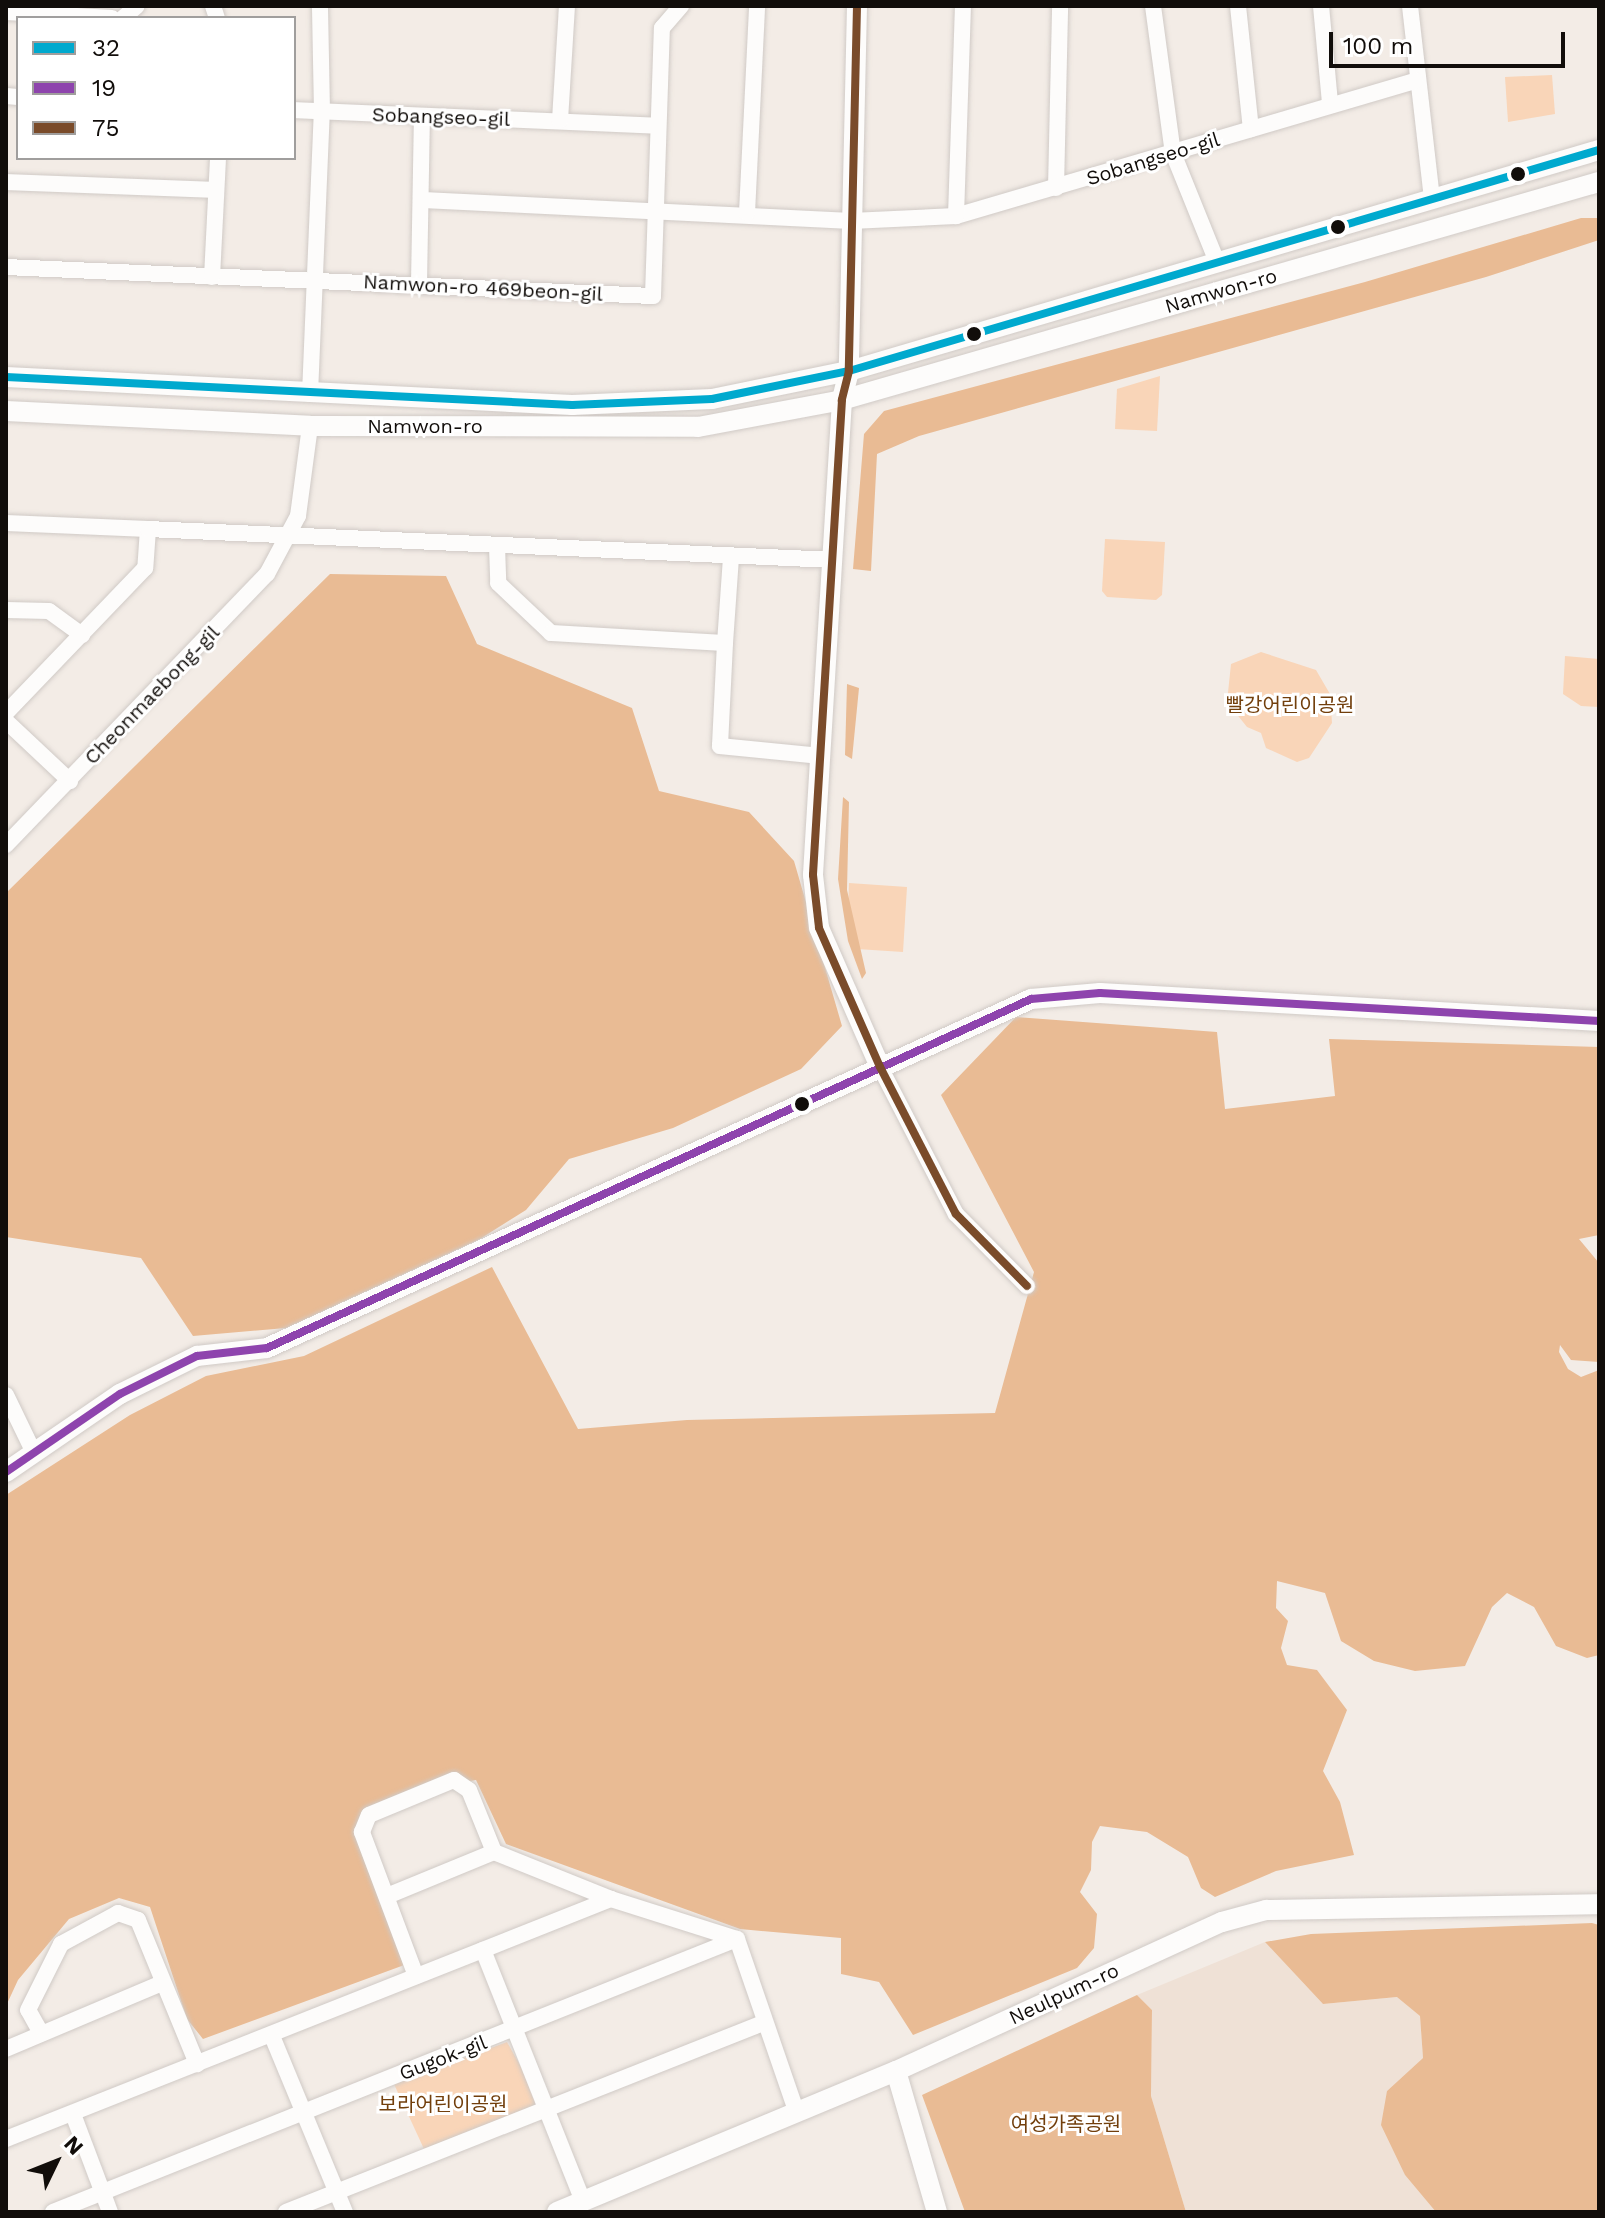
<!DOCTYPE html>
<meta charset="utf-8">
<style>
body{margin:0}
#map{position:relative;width:1605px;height:2218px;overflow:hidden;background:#f3ece6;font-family:"Work Sans","Noto Sans KR",sans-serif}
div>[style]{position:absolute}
.built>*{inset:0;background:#efe1d6}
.green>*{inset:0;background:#f9d5b8}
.forest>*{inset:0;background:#e9bb94}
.roads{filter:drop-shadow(0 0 2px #d0cac6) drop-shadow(0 0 2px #d0cac6)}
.minor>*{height:16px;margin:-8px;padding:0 8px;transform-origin:8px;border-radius:8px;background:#fdfcfb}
.tertiary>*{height:20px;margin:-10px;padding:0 10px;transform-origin:10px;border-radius:10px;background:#fdfcfb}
.bus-1>*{height:8px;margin:-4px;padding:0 4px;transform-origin:4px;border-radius:4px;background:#00a9ce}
.bus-2>*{height:8px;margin:-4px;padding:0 4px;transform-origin:4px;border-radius:4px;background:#8e44ad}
.bus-3>*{height:8px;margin:-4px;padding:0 4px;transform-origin:4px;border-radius:4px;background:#7a4b2a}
.dots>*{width:22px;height:22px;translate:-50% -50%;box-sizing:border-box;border:4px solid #fff;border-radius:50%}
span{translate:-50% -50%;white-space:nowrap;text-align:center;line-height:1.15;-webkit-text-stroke:6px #fff;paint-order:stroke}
.street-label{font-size:20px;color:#110d0a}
.park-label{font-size:20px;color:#723f0c}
.frame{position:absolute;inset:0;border:8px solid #110d0a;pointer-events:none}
.legend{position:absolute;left:16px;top:16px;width:280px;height:144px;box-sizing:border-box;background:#fff;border:2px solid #a09e9d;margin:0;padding:10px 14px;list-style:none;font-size:24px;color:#110d0a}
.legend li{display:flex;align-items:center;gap:16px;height:40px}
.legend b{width:40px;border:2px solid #a09e9d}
.north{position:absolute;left:16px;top:2122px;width:80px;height:80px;-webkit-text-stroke:6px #fff;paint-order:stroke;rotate:47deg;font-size:22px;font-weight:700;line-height:32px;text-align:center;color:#110d0a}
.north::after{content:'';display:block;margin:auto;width:28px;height:36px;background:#110d0a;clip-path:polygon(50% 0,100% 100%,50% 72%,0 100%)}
.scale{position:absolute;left:1329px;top:32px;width:236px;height:36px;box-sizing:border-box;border:4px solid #110d0a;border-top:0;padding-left:10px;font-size:24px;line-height:28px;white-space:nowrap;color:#110d0a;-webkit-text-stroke:6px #fff;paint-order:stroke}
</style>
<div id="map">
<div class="built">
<i style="clip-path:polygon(1265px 1942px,1323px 2004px,1398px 1997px,1420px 2016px,1423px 2058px,1387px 2091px,1405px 2175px,1436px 2212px,1186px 2212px,1151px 2096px,1152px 2010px,1137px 1995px)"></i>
</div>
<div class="green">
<i style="clip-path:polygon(1552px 75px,1555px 114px,1508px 122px,1505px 77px)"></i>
<i style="clip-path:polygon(1160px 376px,1157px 431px,1115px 429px,1117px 389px)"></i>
<i style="clip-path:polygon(1105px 539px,1165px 542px,1162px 595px,1156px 600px,1107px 597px,1102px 591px)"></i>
<i style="clip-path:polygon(1261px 652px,1316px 670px,1330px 694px,1332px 723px,1309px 758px,1297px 762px,1266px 748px,1261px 733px,1247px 727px,1227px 702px,1231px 664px)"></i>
<i style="clip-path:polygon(1565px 656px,1599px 659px,1599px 707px,1581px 706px,1563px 694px)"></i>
<i style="clip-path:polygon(849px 883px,907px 887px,903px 952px,857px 949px,848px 911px)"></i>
<i style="clip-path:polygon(507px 2042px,539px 2099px,536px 2105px,424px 2149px,394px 2084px)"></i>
</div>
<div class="forest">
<i style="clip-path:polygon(1581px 218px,1599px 218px,1599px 240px,1486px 277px,919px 436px,877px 454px,871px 571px,853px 569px,864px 434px,884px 411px,1365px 282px)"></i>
<i style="clip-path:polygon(330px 574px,446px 576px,477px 644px,632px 708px,659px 791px,749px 812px,794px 861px,842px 1026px,801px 1069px,673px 1128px,569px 1159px,526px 1210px,480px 1239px,286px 1328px,193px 1336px,141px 1258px,6px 1237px,6px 893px)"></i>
<i style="clip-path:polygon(847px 684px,859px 688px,852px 759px,845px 755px)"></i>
<i style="clip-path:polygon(843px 797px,849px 802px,847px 890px,866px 973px,862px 979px,848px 941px,838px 879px)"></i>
<i style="clip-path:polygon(1016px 1017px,1217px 1032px,1225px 1109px,1335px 1096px,1329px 1039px,1599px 1047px,1599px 1235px,1579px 1239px,1599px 1263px,1599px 1362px,1571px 1360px,1560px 1345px,1559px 1352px,1568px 1369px,1581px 1377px,1599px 1370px,1599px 1655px,1587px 1658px,1556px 1646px,1534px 1607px,1507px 1593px,1492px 1607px,1465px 1666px,1415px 1671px,1374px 1661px,1341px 1641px,1325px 1593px,1277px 1581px,1276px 1608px,1288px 1621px,1281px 1648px,1287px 1665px,1317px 1670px,1347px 1710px,1323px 1771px,1340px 1802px,1354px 1855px,1276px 1871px,1215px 1897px,1201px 1888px,1188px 1857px,1147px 1832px,1100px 1826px,1092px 1842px,1091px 1870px,1080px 1892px,1097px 1914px,1094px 1948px,1077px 1968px,913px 2035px,879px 1982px,841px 1974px,841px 1938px,740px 1929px,506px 1844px,476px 1780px,416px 1790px,370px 1808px,356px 1836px,407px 1964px,203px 2039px,187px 2019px,150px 1907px,119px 1898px,69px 1919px,18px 1980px,6px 2006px,6px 1495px,130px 1415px,206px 1376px,304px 1356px,492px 1267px,578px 1429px,687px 1420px,995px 1413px,1034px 1272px,941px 1095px)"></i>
<i style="clip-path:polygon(1592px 1923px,1599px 1925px,1599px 2212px,1436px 2212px,1405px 2175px,1381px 2125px,1387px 2091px,1423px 2058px,1420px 2016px,1397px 1997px,1323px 2004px,1265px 1942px,1311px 1934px)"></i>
<i style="clip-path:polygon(1137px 1995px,1152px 2010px,1151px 2096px,1186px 2212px,965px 2212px,922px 2095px)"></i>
</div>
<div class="roads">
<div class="minor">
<i style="left:213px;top:6px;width:13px;rotate:72deg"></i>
<i style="left:1153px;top:6px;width:148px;rotate:82.3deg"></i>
<i style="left:1173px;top:153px;width:118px;rotate:68deg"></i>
<i style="left:1238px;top:6px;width:124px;rotate:84deg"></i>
<i style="left:1321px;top:6px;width:97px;rotate:84.7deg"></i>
<i style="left:1410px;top:6px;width:193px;rotate:83.5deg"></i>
<i style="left:6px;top:12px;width:106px;rotate:3.2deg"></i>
<i style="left:123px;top:18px;width:18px;rotate:-41deg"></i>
<i style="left:6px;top:96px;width:12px;rotate:5deg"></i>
<i style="left:294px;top:110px;width:361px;rotate:2.5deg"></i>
<i style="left:560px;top:120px;width:114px;rotate:-86.5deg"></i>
<i style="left:6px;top:182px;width:210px;rotate:2.2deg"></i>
<i style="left:1056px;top:188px;width:182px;rotate:-88.7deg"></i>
<i style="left:423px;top:200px;width:429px;rotate:2.8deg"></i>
<i style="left:851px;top:221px;width:105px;rotate:-2.7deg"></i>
<i style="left:956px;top:216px;width:479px;rotate:-16.4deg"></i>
<i style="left:747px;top:213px;width:207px;rotate:-87.2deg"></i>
<i style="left:956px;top:216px;width:210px;rotate:-88.1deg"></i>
<i style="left:6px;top:267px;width:648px;rotate:2.57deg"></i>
<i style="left:653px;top:296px;width:268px;rotate:-88.1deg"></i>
<i style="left:662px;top:28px;width:29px;rotate:-49deg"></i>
<i style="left:212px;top:277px;width:119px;rotate:-87.1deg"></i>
<i style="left:419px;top:284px;width:167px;rotate:-89deg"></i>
<i style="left:310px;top:394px;width:282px;rotate:-87.6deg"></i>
<i style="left:322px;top:112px;width:106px;rotate:-91.1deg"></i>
<i style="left:6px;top:523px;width:142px;rotate:2.4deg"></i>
<i style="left:148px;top:529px;width:39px;rotate:94deg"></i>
<i style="left:145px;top:568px;width:201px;rotate:133.8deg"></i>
<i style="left:148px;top:529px;width:685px;rotate:2.59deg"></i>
<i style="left:497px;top:546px;width:37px;rotate:88deg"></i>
<i style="left:498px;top:583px;width:73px;rotate:43.3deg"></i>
<i style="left:551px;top:633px;width:174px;rotate:3.3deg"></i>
<i style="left:725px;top:643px;width:86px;rotate:-86deg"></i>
<i style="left:6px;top:610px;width:43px;rotate:1.3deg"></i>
<i style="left:49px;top:611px;width:41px;rotate:36deg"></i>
<i style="left:725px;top:643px;width:103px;rotate:92.8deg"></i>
<i style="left:720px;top:746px;width:101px;rotate:5.7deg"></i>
<i style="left:6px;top:721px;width:88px;rotate:43.2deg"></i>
<i style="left:6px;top:845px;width:376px;rotate:-46.1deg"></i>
<i style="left:267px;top:574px;width:66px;rotate:-61.9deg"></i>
<i style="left:298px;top:516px;width:91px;rotate:-82.4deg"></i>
<i style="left:880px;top:1067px;width:165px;rotate:62.7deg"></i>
<i style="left:956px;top:1214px;width:101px;rotate:45.4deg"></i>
<i style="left:6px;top:1395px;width:64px;rotate:64.2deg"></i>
<i style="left:387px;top:1896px;width:116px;rotate:-22.4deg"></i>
<i style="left:494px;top:1852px;width:126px;rotate:21.9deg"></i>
<i style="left:611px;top:1899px;width:132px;rotate:17.6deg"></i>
<i style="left:737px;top:1939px;width:184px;rotate:71deg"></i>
<i style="left:483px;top:1950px;width:270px;rotate:68.3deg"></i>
<i style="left:416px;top:1976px;width:154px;rotate:-110.6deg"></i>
<i style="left:362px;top:1832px;width:18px;rotate:-68deg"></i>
<i style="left:369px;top:1815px;width:92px;rotate:-22.4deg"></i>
<i style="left:454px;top:1780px;width:18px;rotate:34deg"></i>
<i style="left:469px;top:1790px;width:67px;rotate:68deg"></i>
<i style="left:41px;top:2033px;width:26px;rotate:-119deg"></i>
<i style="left:28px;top:2010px;width:74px;rotate:-63.4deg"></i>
<i style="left:61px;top:1944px;width:65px;rotate:-28.5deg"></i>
<i style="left:118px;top:1913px;width:21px;rotate:19deg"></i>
<i style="left:138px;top:1920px;width:156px;rotate:67.7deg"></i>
<i style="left:272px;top:2036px;width:191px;rotate:67.5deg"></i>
<i style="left:6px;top:2049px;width:169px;rotate:-22.9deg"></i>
<i style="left:73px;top:2114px;width:105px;rotate:69.3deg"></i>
<i style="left:6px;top:2139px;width:651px;rotate:-21.64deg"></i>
<i style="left:53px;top:2212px;width:736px;rotate:-21.76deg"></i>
<i style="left:286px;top:2212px;width:513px;rotate:-21.61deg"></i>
</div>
<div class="tertiary">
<i style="left:857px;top:6px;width:365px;rotate:91.3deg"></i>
<i style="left:849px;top:371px;width:30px;rotate:104deg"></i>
<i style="left:842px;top:400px;width:476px;rotate:93.5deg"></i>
<i style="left:813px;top:875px;width:53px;rotate:83.5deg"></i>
<i style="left:819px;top:928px;width:152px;rotate:66.3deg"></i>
<i style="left:6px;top:377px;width:567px;rotate:2.83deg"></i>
<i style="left:572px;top:405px;width:140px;rotate:-2.5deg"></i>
<i style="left:712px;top:399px;width:140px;rotate:-11.6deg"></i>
<i style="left:849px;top:371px;width:782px;rotate:-16.42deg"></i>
<i style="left:6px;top:411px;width:304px;rotate:2.8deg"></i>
<i style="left:310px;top:426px;width:388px;rotate:0.1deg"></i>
<i style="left:698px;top:427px;width:147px;rotate:-10.6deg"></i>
<i style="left:842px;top:400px;width:788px;rotate:-16.07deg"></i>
<i style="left:6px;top:1472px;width:138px;rotate:-34.4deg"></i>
<i style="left:120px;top:1394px;width:86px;rotate:-26.3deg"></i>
<i style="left:197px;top:1356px;width:70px;rotate:-6.5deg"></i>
<i style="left:267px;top:1348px;width:840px;rotate:-24.55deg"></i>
<i style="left:1031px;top:999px;width:69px;rotate:-5deg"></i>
<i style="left:1100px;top:993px;width:500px;rotate:3.2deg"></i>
<i style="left:896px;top:2071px;width:147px;rotate:73.8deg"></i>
<i style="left:557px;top:2212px;width:367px;rotate:-22.6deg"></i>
<i style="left:896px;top:2071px;width:358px;rotate:-24.6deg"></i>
<i style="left:1222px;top:1922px;width:46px;rotate:-15.3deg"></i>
<i style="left:1266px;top:1910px;width:333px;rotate:-1deg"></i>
</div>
</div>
<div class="bus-1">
<i style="left:6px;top:377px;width:567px;rotate:2.83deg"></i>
<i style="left:572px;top:405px;width:140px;rotate:-2.5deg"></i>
<i style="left:712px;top:399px;width:140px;rotate:-11.6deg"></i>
<i style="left:849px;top:371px;width:782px;rotate:-16.42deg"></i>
</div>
<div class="bus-2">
<i style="left:6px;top:1472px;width:138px;rotate:-34.4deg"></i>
<i style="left:120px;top:1394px;width:86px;rotate:-26.3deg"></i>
<i style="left:197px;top:1356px;width:70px;rotate:-6.5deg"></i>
<i style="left:267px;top:1348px;width:840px;rotate:-24.55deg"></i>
<i style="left:1031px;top:999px;width:69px;rotate:-5deg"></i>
<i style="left:1100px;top:993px;width:500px;rotate:3.2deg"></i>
</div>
<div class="bus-3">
<i style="left:857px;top:6px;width:365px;rotate:91.3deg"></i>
<i style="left:849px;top:371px;width:30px;rotate:104deg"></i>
<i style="left:842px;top:400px;width:476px;rotate:93.5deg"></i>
<i style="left:813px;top:875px;width:53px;rotate:83.5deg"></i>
<i style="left:819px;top:928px;width:152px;rotate:66.3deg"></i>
<i style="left:880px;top:1067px;width:165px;rotate:62.7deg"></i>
<i style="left:956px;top:1214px;width:101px;rotate:45.4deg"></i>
</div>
<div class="dots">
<i style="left:1518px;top:174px;background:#110d0a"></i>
<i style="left:1338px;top:227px;background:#110d0a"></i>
<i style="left:974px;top:334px;background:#110d0a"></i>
<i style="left:802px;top:1104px;background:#110d0a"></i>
</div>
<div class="street-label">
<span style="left:441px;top:117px;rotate:2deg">Sobangseo-gil</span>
<span style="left:1153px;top:159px;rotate:-17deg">Sobangseo-gil</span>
<span style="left:483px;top:288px;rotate:3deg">Namwon-ro 469beon-gil</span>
<span style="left:1221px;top:291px;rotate:-16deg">Namwon-ro</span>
<span style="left:425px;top:426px">Namwon-ro</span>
<span style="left:152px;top:695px;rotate:-46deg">Cheonmaebong-gil</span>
<span style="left:1064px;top:1994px;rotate:-25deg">Neulpum-ro</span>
<span style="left:443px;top:2058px;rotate:-21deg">Gugok-gil</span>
</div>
<div class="park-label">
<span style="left:1290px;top:705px">빨강어린이공원</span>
<span style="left:443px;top:2104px">보라어린이공원</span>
<span style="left:1066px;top:2124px">여성가족공원</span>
</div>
<div class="frame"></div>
<ul class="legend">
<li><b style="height:10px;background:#00a9ce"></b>32</li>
<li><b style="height:10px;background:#8e44ad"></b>19</li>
<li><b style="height:10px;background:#7a4b2a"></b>75</li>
</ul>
<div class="north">N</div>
<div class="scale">100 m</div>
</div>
